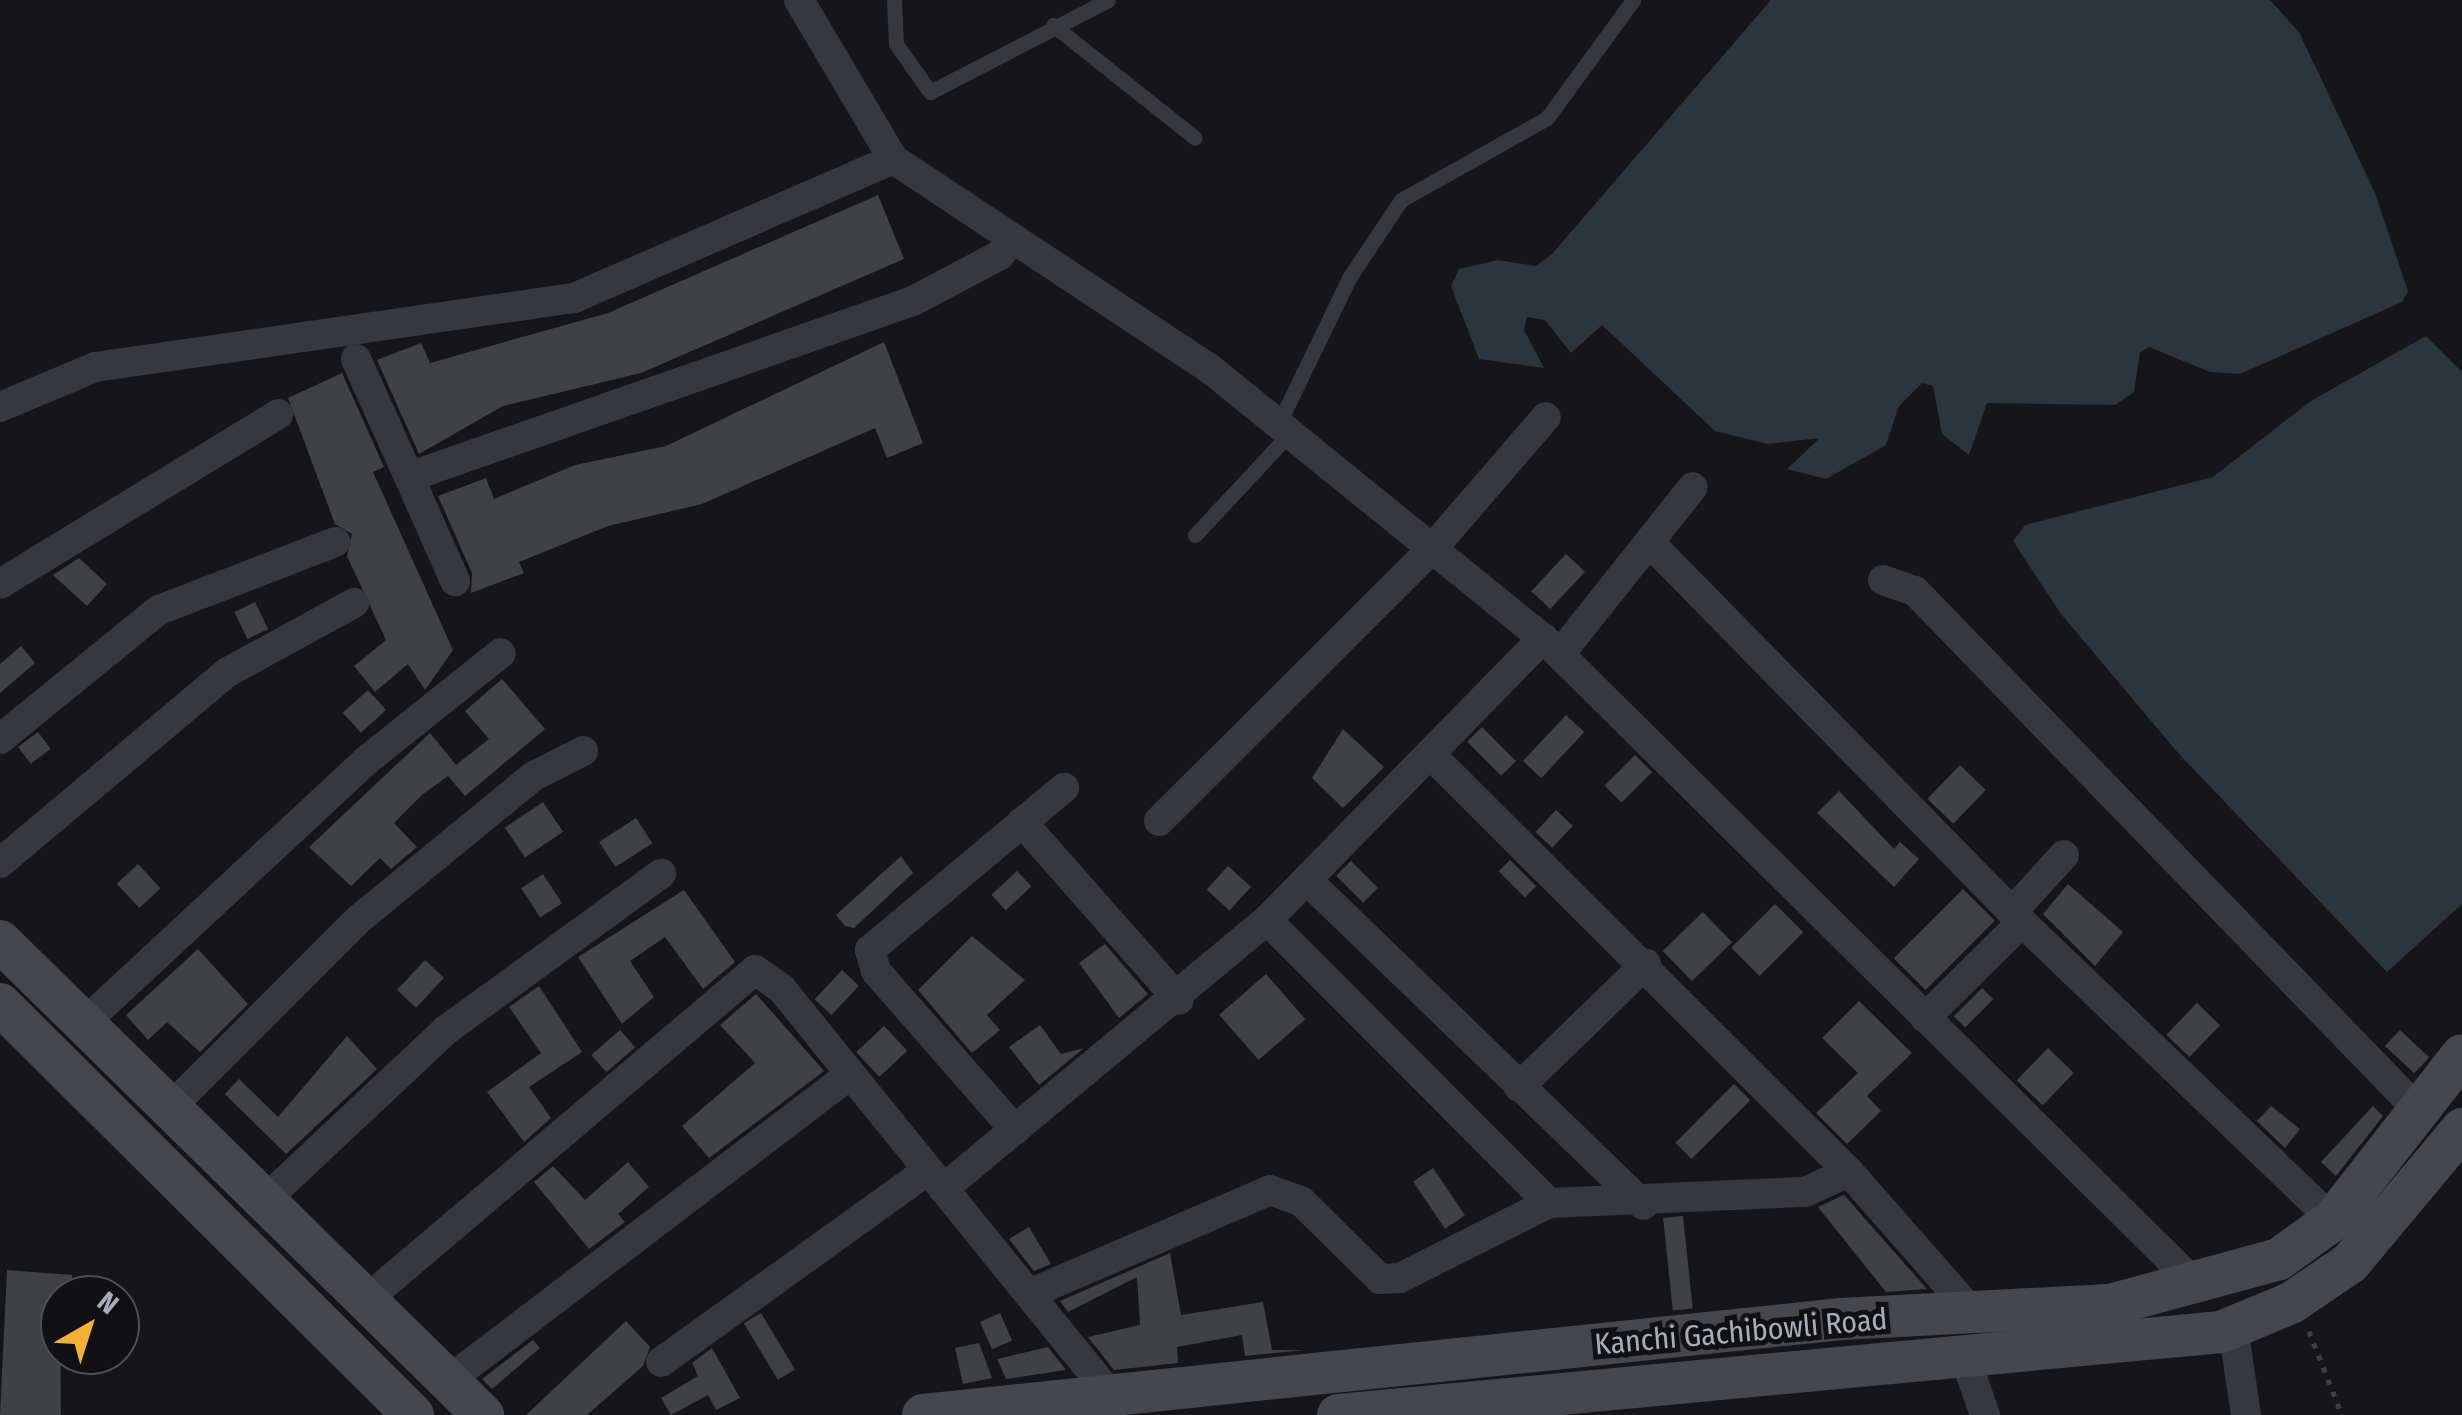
<!DOCTYPE html>
<style>
body{margin:0}
#map{position:relative;width:2462px;height:1415px;overflow:hidden;background:#161618;font-family:"Fira Sans Condensed",sans-serif}
div>[style]{position:absolute}
.water>*{inset:0;background:#2c353c}
.building>*{inset:0;background:#404145;transform-origin:0 0}
.path>*{height:5px;margin-top:-2.5px;transform-origin:0;background:repeating-linear-gradient(90deg,#3d3f44 0 5px,transparent 0 13px)}
.lane>*{height:15px;margin:-7.5px;padding:0 7.5px;transform-origin:7.5px;border-radius:7.5px;background:#37383d}
.street>*{height:30px;margin:-15px;padding:0 15px;transform-origin:15px;border-radius:15px;background:#37383d}
.secondary>*{height:42px;margin:-21px;padding:0 21px;transform-origin:21px;border-radius:21px;background:#45474d}
span{translate:-50% -50%;white-space:nowrap;text-align:center;line-height:1.15;-webkit-text-stroke:10px #111113;paint-order:stroke}
.street-label{font-size:30px;color:#a8adb8}
.north{position:absolute;left:40px;top:1275px;width:100px;height:100px;box-sizing:border-box;background:#111113;border:2px solid #4d4f55;border-radius:50%;rotate:39deg;font-size:28px;font-weight:700;line-height:40px;text-align:center;color:#a8adb8}
.north::after{content:'';display:block;margin:auto;width:35px;height:45px;background:#f2b134;clip-path:polygon(50% 0,100% 100%,50% 72%,0 100%)}
</style>
<div id="map">
<div class="water">
<i style="clip-path:polygon(1771px 0,2270px 0,2299px 32px,2375px 193px,2408px 291px,2402px 302px,2240px 374px,2210px 372px,2149px 347px,2140px 352px,2134px 392px,2115px 405px,1987px 403px,1969px 455px,1942px 434px,1933px 386px,1922px 383px,1899px 406px,1886px 445px,1826px 479px,1787px 469px,1820px 438px,1768px 444px,1715px 431px,1602px 325px,1571px 353px,1545px 320px,1527px 317px,1524px 330px,1544px 368px,1479px 359px,1451px 286px,1459px 269px,1498px 260px,1536px 266px,1552px 254px)"></i>
<i style="clip-path:polygon(2426px 336px,2462px 372px,2462px 904px,2387px 972px,2179px 754px,2061px 614px,2013px 541px,2025px 525px,2213px 477px,2311px 401px)"></i>
</div>
<div class="building">
<i style="clip-path:polygon(878px 195px,904px 259px,641px 373px,503px 406px,419px 454px,377px 360px,421px 343px,430px 363px,608px 313px)"></i>
<i style="clip-path:polygon(884px 342px,923px 443px,887px 458px,875px 428px,702px 504px,608px 526px,519px 562px,524px 573px,471px 593px,472px 573px,438px 496px,486px 478px,494px 499px,575px 465px,666px 446px)"></i>
<i style="clip-path:polygon(342px 373px,384px 467px,373px 472px,453px 650px,425px 690px,408px 664px,375px 692px,354px 666px,386px 640px,347px 556px,352px 534px,335px 524px,288px 398px)"></i>
<i style="left:1566px;top:554px;width:26px;height:51px;rotate:43deg"></i>
<i style="clip-path:polygon(79px 558px,107px 584px,87px 606px,53px 575px)"></i>
<i style="left:255px;top:602px;width:30px;height:23px;rotate:64deg"></i>
<i style="clip-path:polygon(21px 646px,35px 663px,0 693px,0 664px)"></i>
<i style="clip-path:polygon(502px 679px,545px 729px,465px 796px,448px 776px,423px 794px,394px 823px,417px 847px,391px 869px,380px 858px,351px 886px,309px 847px,430px 733px,456px 765px,489px 739px,465px 711px)"></i>
<i style="left:368px;top:690px;width:27px;height:34px;rotate:48deg"></i>
<i style="left:1566px;top:715px;width:25px;height:63px;rotate:43deg"></i>
<i style="left:1482px;top:727px;width:48px;height:21px;rotate:45deg"></i>
<i style="clip-path:polygon(1343px 729px,1384px 767px,1343px 808px,1312px 778px)"></i>
<i style="left:38px;top:732px;width:21px;height:25px;rotate:53deg"></i>
<i style="left:1635px;top:755px;width:24px;height:43px;rotate:45deg"></i>
<i style="left:1960px;top:765px;width:36px;height:47px;rotate:44deg"></i>
<i style="clip-path:polygon(1839px 791px,1894px 849px,1900px 842px,1919px 859px,1894px 887px,1817px 813px)"></i>
<i style="left:543px;top:802px;width:36px;height:46px;rotate:56deg"></i>
<i style="left:1556px;top:810px;width:23px;height:30px;rotate:43deg"></i>
<i style="left:636px;top:818px;width:30px;height:44px;rotate:57deg"></i>
<i style="clip-path:polygon(901px 856px,913px 873px,854px 928px,845px 926px,836px 915px)"></i>
<i style="left:1510px;top:860px;width:37px;height:16px;rotate:45deg"></i>
<i style="left:1351px;top:861px;width:38px;height:21px;rotate:45deg"></i>
<i style="left:138px;top:864px;width:33px;height:29px;rotate:47deg"></i>
<i style="left:1228px;top:866px;width:31px;height:32px;rotate:42deg"></i>
<i style="left:1017px;top:871px;width:21px;height:35px;rotate:47deg"></i>
<i style="left:543px;top:874px;width:35px;height:26px;rotate:57deg"></i>
<i style="clip-path:polygon(2068px 884px,2123px 932px,2095px 966px,2043px 914px)"></i>
<i style="left:1963px;top:889px;width:45px;height:98px;rotate:45deg"></i>
<i style="clip-path:polygon(684px 890px,735px 962px,703px 989px,665px 937px,630px 961px,654px 997px,622px 1024px,578px 957px)"></i>
<i style="left:1775px;top:904px;width:40px;height:62px;rotate:45deg"></i>
<i style="left:1703px;top:912px;width:42px;height:56px;rotate:46deg"></i>
<i style="clip-path:polygon(972px 936px,1025px 980px,987px 1015px,1000px 1030px,972px 1053px,918px 990px)"></i>
<i style="clip-path:polygon(1105px 944px,1148px 994px,1119px 1018px,1079px 963px)"></i>
<i style="clip-path:polygon(198px 949px,248px 1004px,200px 1052px,167px 1022px,148px 1040px,126px 1015px)"></i>
<i style="left:425px;top:960px;width:26px;height:41px;rotate:43deg"></i>
<i style="left:842px;top:970px;width:23px;height:40px;rotate:43deg"></i>
<i style="left:1266px;top:974px;width:60px;height:62px;rotate:49deg"></i>
<i style="clip-path:polygon(539px 986px,582px 1052px,529px 1087px,551px 1118px,524px 1142px,487px 1092px,541px 1053px,509px 1007px)"></i>
<i style="left:1982px;top:988px;width:16px;height:40px;rotate:45deg"></i>
<i style="clip-path:polygon(756px 994px,824px 1071px,709px 1158px,682px 1126px,755px 1063px,720px 1025px)"></i>
<i style="clip-path:polygon(1859px 1001px,1912px 1053px,1867px 1096px,1881px 1111px,1847px 1144px,1816px 1113px,1858px 1073px,1822px 1038px)"></i>
<i style="left:2197px;top:1003px;width:32px;height:44px;rotate:44deg"></i>
<i style="clip-path:polygon(1040px 1025px,1061px 1054px,1084px 1048px,1039px 1085px,1009px 1047px)"></i>
<i style="left:884px;top:1026px;width:34px;height:38px;rotate:47deg"></i>
<i style="left:620px;top:1030px;width:23px;height:38px;rotate:49deg"></i>
<i style="left:2400px;top:1030px;width:40px;height:22px;rotate:43deg"></i>
<i style="clip-path:polygon(347px 1036px,377px 1069px,286px 1154px,225px 1094px,239px 1079px,278px 1117px)"></i>
<i style="left:2048px;top:1048px;width:36px;height:45px;rotate:44deg"></i>
<i style="left:1734px;top:1084px;width:23px;height:83px;rotate:45deg"></i>
<i style="clip-path:polygon(2271px 1106px,2300px 1129px,2285px 1148px,2257px 1121px)"></i>
<i style="clip-path:polygon(2373px 1106px,2383px 1116px,2336px 1176px,2321px 1162px)"></i>
<i style="clip-path:polygon(628px 1162px,649px 1187px,618px 1214px,625px 1222px,589px 1249px,534px 1182px,553px 1166px,585px 1200px)"></i>
<i style="left:1433px;top:1168px;width:57px;height:24px;rotate:56deg"></i>
<i style="clip-path:polygon(1844px 1195px,1926px 1288px,1927px 1289px,1886px 1292px,1818px 1207px)"></i>
<i style="left:1683px;top:1216px;width:93px;height:20px;rotate:84deg"></i>
<i style="clip-path:polygon(1029px 1227px,1051px 1264px,1034px 1271px,1009px 1239px)"></i>
<i style="clip-path:polygon(1170px 1253px,1181px 1315px,1263px 1302px,1272px 1350px,1304px 1350px,1245px 1356px,1242px 1335px,1177px 1347px,1178px 1363px,1114px 1370px,1088px 1337px,1140px 1325px,1137px 1277px,1068px 1312px,1060px 1301px)"></i>
<i style="clip-path:polygon(7px 1270px,72px 1275px,71px 1295px,60px 1295px,61px 1415px,0 1415px)"></i>
<i style="left:761px;top:1313px;width:66px;height:20px;rotate:59deg"></i>
<i style="left:1000px;top:1313px;width:30px;height:22px;rotate:66deg"></i>
<i style="clip-path:polygon(626px 1321px,650px 1347px,643px 1366px,587px 1415px,526px 1415px)"></i>
<i style="clip-path:polygon(533px 1340px,540px 1348px,492px 1389px,482px 1379px)"></i>
<i style="clip-path:polygon(979px 1343px,992px 1378px,963px 1384px,955px 1348px)"></i>
<i style="clip-path:polygon(1048px 1347px,1066px 1370px,1006px 1379px,997px 1359px)"></i>
<i style="clip-path:polygon(712px 1348px,740px 1398px,716px 1410px,708px 1395px,671px 1415px,661px 1398px,698px 1376px,692px 1363px)"></i>
</div>
<div class="path">
<i style="left:2309px;top:1331px;width:90px;rotate:68.6deg"></i>
</div>
<div class="lane">
<i style="left:894px;top:0;width:44px;rotate:87.4deg"></i>
<i style="left:896px;top:44px;width:59px;rotate:54.7deg"></i>
<i style="left:930px;top:92px;width:200px;rotate:-27.3deg"></i>
<i style="left:1053px;top:25px;width:181px;rotate:38.5deg"></i>
<i style="left:1279px;top:423px;width:161px;rotate:-64.2deg"></i>
<i style="left:1349px;top:278px;width:94px;rotate:-56.3deg"></i>
<i style="left:1401px;top:200px;width:167px;rotate:-29.3deg"></i>
<i style="left:1547px;top:118px;width:146px;rotate:-53.9deg"></i>
<i style="left:1195px;top:535px;width:141px;rotate:-47deg"></i>
</div>
<div class="street">
<i style="left:799px;top:0;width:185px;rotate:59.4deg"></i>
<i style="left:356px;top:359px;width:129px;rotate:65.8deg"></i>
<i style="left:409px;top:477px;width:534px;rotate:-19.25deg"></i>
<i style="left:913px;top:301px;width:98px;rotate:-27.9deg"></i>
<i style="left:1000px;top:255px;width:21px;rotate:-55deg"></i>
<i style="left:0;top:407px;width:103px;rotate:-22.8deg"></i>
<i style="left:95px;top:367px;width:484px;rotate:-8.2deg"></i>
<i style="left:574px;top:298px;width:348px;rotate:-23.5deg"></i>
<i style="left:893px;top:159px;width:379px;rotate:33.5deg"></i>
<i style="left:1209px;top:368px;width:429px;rotate:39deg"></i>
<i style="left:1543px;top:638px;width:915px;rotate:44.73deg"></i>
<i style="left:409px;top:477px;width:114px;rotate:66.1deg"></i>
<i style="left:1653px;top:546px;width:527px;rotate:45.54deg"></i>
<i style="left:2022px;top:922px;width:431px;rotate:43.8deg"></i>
<i style="left:1883px;top:580px;width:34px;rotate:19deg"></i>
<i style="left:1915px;top:591px;width:728px;rotate:45.89deg"></i>
<i style="left:0;top:584px;width:326px;rotate:-31.4deg"></i>
<i style="left:1560px;top:654px;width:213px;rotate:-51.5deg"></i>
<i style="left:0;top:739px;width:205px;rotate:-39.1deg"></i>
<i style="left:159px;top:610px;width:189px;rotate:-21.1deg"></i>
<i style="left:1430px;top:754px;width:592px;rotate:44.93deg"></i>
<i style="left:1849px;top:1172px;width:188px;rotate:48.7deg"></i>
<i style="left:1159px;top:821px;width:385px;rotate:-44.9deg"></i>
<i style="left:1432px;top:549px;width:174px;rotate:-49.2deg"></i>
<i style="left:1022px;top:822px;width:237px;rotate:48.6deg"></i>
<i style="left:0;top:863px;width:297px;rotate:-40deg"></i>
<i style="left:228px;top:672px;width:144px;rotate:-28.7deg"></i>
<i style="left:1308px;top:881px;width:466px;rotate:44deg"></i>
<i style="left:2012px;top:912px;width:77px;rotate:-47.6deg"></i>
<i style="left:1267px;top:920px;width:400px;rotate:45.1deg"></i>
<i style="left:1925px;top:1018px;width:136px;rotate:-44.7deg"></i>
<i style="left:83px;top:1024px;width:388px;rotate:-42.9deg"></i>
<i style="left:367px;top:760px;width:171px;rotate:-38.6deg"></i>
<i style="left:1519px;top:1087px;width:177px;rotate:-44.1deg"></i>
<i style="left:170px;top:1108px;width:267px;rotate:-45deg"></i>
<i style="left:359px;top:919px;width:226px;rotate:-39.3deg"></i>
<i style="left:534px;top:776px;width:55px;rotate:-27deg"></i>
<i style="left:1015px;top:1130px;width:211px;rotate:-131.2deg"></i>
<i style="left:876px;top:971px;width:22px;rotate:-106deg"></i>
<i style="left:870px;top:950px;width:253px;rotate:-39.9deg"></i>
<i style="left:943px;top:1189px;width:421px;rotate:-39.7deg"></i>
<i style="left:1267px;top:920px;width:395px;rotate:-45.6deg"></i>
<i style="left:265px;top:1200px;width:248px;rotate:-43.2deg"></i>
<i style="left:446px;top:1030px;width:266px;rotate:-36deg"></i>
<i style="left:1029px;top:1294px;width:262px;rotate:-23.3deg"></i>
<i style="left:1270px;top:1190px;width:33px;rotate:20deg"></i>
<i style="left:1301px;top:1201px;width:111px;rotate:44.6deg"></i>
<i style="left:1380px;top:1279px;width:20px;rotate:-3deg"></i>
<i style="left:1400px;top:1278px;width:167px;rotate:-26.7deg"></i>
<i style="left:1549px;top:1203px;width:256px;rotate:-2.5deg"></i>
<i style="left:1805px;top:1192px;width:48px;rotate:-24.4deg"></i>
<i style="left:366px;top:1300px;width:510px;rotate:-40.31deg"></i>
<i style="left:755px;top:970px;width:32px;rotate:35deg"></i>
<i style="left:781px;top:988px;width:528px;rotate:51deg"></i>
<i style="left:2233px;top:1327px;width:89px;rotate:81.6deg"></i>
<i style="left:1964px;top:1355px;width:64px;rotate:70.7deg"></i>
<i style="left:661px;top:1362px;width:327px;rotate:-35.7deg"></i>
<i style="left:449px;top:1380px;width:498px;rotate:-37.3deg"></i>
</div>
<div class="secondary">
<i style="left:0;top:941px;width:677px;rotate:44.46deg"></i>
<i style="left:0;top:1004px;width:583px;rotate:44.86deg"></i>
<i style="left:923px;top:1415px;width:923px;rotate:-5.97deg"></i>
<i style="left:1841px;top:1319px;width:269px;rotate:-3deg"></i>
<i style="left:2110px;top:1305px;width:175px;rotate:-15.2deg"></i>
<i style="left:2279px;top:1259px;width:67px;rotate:-35.8deg"></i>
<i style="left:2333px;top:1220px;width:209px;rotate:-52deg"></i>
<i style="left:1338px;top:1415px;width:887px;rotate:-5.37deg"></i>
<i style="left:2221px;top:1332px;width:76px;rotate:-22.5deg"></i>
<i style="left:2291px;top:1303px;width:71px;rotate:-34.1deg"></i>
<i style="left:2350px;top:1263px;width:175px;rotate:-50.1deg"></i>
</div>
<div class="street-label">
<span style="left:1741px;top:1332px;rotate:-5deg">Kanchi Gachibowli Road</span>
</div>
<div class="north">N</div>
</div>
